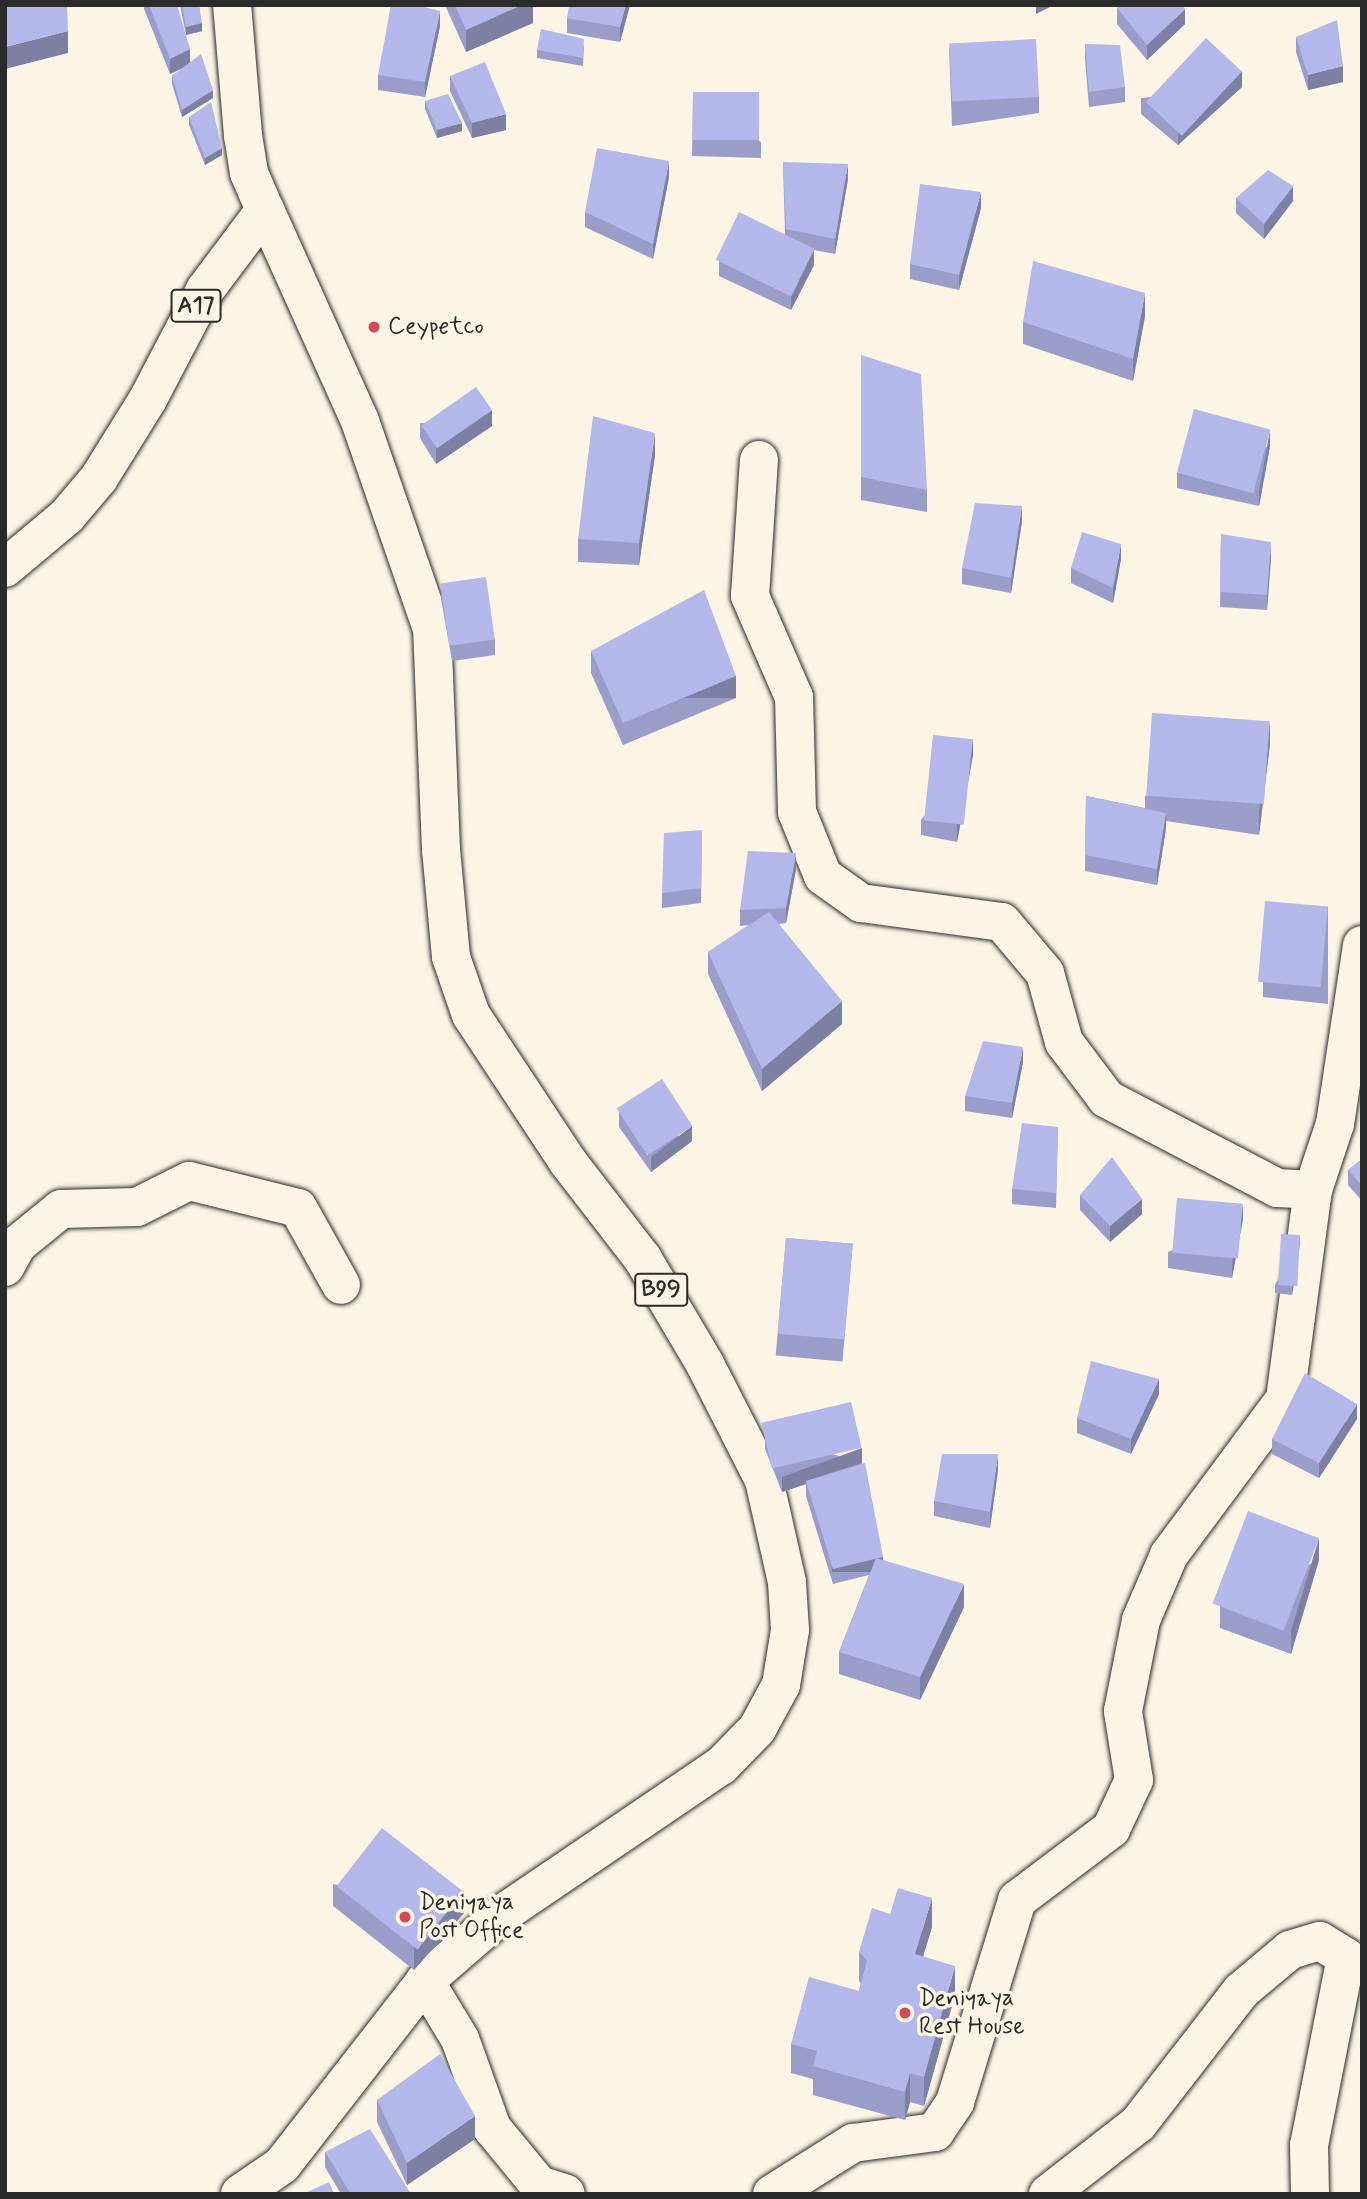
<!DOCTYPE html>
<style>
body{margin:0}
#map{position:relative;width:1367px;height:2199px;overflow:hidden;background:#fcf5e5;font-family:Mynerve,sans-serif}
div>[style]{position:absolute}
.roads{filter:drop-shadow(0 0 2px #2b2b2b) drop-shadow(0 0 2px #2b2b2b)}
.minor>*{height:38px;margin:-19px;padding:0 19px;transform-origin:19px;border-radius:19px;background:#fcf5e5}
.primary>*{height:38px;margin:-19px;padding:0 19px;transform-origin:19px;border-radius:19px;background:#fcf5e5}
.trunk>*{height:38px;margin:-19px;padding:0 19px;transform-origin:19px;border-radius:19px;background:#fcf5e5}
.wall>*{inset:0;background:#9a9dc8;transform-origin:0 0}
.shaded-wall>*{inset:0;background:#7d80a3;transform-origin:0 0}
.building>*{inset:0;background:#b3b7e9;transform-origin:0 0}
.dots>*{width:19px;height:19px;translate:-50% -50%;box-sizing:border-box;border:4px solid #fcf5e5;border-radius:50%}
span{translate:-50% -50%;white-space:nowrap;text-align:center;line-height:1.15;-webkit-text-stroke:7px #fcf5e5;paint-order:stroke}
.shield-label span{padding:2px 5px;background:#fcf5e5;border:2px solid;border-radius:5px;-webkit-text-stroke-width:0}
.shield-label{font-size:23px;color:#2b2b2b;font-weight:700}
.poi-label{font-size:24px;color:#2b2b2b}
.left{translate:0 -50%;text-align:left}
.frame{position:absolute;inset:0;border:7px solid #2b2b2b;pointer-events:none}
</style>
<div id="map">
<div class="roads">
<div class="minor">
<i style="left:759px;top:460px;width:136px;rotate:93.8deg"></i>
<i style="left:750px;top:596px;width:110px;rotate:66.5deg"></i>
<i style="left:794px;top:697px;width:115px;rotate:88.5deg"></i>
<i style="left:797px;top:812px;width:69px;rotate:67.9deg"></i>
<i style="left:823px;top:876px;width:47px;rotate:35.4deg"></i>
<i style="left:861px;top:903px;width:142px;rotate:7.7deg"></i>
<i style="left:1002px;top:922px;width:67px;rotate:49.9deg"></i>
<i style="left:1045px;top:973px;width:72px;rotate:74.6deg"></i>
<i style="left:1064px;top:1042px;width:71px;rotate:53deg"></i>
<i style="left:1107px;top:1099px;width:192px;rotate:27.6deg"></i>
<i style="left:1277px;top:1188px;width:36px;rotate:3deg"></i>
<i style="left:5px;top:1267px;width:26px;rotate:-61deg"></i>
<i style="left:18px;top:1244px;width:55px;rotate:-39.1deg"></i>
<i style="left:61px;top:1209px;width:76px;rotate:-1.5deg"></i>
<i style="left:137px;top:1207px;width:58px;rotate:-26.6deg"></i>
<i style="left:189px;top:1181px;width:112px;rotate:13.9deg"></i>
<i style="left:298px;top:1208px;width:88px;rotate:60.8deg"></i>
<i style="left:425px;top:1981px;width:68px;rotate:58.9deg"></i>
<i style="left:460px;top:2039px;width:95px;rotate:70.2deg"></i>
<i style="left:492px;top:2128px;width:74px;rotate:50.5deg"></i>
<i style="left:539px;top:2185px;width:28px;rotate:18deg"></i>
<i style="left:772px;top:2194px;width:96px;rotate:-32.2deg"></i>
<i style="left:853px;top:2143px;width:83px;rotate:-7.6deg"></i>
<i style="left:935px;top:2132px;width:36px;rotate:-56deg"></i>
<i style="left:955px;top:2102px;width:211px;rotate:-72.9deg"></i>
<i style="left:1017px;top:1900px;width:118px;rotate:-37.1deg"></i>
<i style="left:1111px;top:1829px;width:54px;rotate:-64.9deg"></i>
<i style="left:1134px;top:1780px;width:70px;rotate:-99.1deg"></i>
<i style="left:1123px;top:1711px;width:93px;rotate:-78.8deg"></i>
<i style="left:1141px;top:1620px;width:71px;rotate:-66.7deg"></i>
<i style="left:1169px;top:1555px;width:194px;rotate:-53.4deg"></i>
<i style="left:1285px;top:1399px;width:211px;rotate:-82.4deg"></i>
<i style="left:1313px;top:1190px;width:70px;rotate:-71.6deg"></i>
<i style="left:1335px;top:1124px;width:181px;rotate:-81.4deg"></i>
<i style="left:1048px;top:2194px;width:114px;rotate:-37.9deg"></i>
<i style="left:1138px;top:2124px;width:168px;rotate:-52.2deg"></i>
<i style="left:1241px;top:1991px;width:64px;rotate:-39.9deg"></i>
<i style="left:1290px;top:1950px;width:31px;rotate:-17deg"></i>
<i style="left:1320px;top:1941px;width:31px;rotate:32deg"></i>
<i style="left:1346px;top:1957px;width:192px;rotate:101.1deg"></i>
<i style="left:1309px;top:2145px;width:49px;rotate:88.8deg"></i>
</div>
<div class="primary">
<i style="left:240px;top:2194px;width:51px;rotate:-34.6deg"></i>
<i style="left:282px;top:2165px;width:233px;rotate:-52.1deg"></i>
<i style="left:425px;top:1981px;width:102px;rotate:-41deg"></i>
<i style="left:502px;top:1914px;width:264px;rotate:-34.1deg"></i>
<i style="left:721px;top:1766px;width:52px;rotate:-45.8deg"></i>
<i style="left:757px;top:1729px;width:50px;rotate:-61.4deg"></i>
<i style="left:781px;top:1685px;width:56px;rotate:-80.7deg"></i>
<i style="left:790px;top:1630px;width:48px;rotate:-93.6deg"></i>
<i style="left:787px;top:1582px;width:105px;rotate:-102.7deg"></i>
<i style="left:764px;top:1480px;width:130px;rotate:-117deg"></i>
<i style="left:705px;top:1364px;width:122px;rotate:-120.6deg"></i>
<i style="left:643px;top:1259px;width:123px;rotate:-127.7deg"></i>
<i style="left:568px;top:1162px;width:176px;rotate:-123.4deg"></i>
<i style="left:471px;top:1015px;width:61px;rotate:-109deg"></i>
<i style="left:451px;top:957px;width:107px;rotate:-95.3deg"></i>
<i style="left:441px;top:850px;width:221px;rotate:-92.3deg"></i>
<i style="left:432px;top:629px;width:220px;rotate:-109.1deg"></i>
<i style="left:360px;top:421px;width:231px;rotate:-114.2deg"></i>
</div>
<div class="trunk">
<i style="left:5px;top:568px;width:81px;rotate:-40deg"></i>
<i style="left:67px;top:516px;width:50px;rotate:-49.9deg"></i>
<i style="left:99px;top:478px;width:93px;rotate:-58.2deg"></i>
<i style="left:148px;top:399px;width:123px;rotate:-62.4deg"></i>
<i style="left:205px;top:290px;width:100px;rotate:-53.1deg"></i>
<i style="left:265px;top:210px;width:40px;rotate:-113.4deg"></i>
<i style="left:249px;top:173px;width:38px;rotate:-99deg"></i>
<i style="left:243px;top:135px;width:130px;rotate:-94.8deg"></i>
</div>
</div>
<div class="wall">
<i style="clip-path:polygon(144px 5px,177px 5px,190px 62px,213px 98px,182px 117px,172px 84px,172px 76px,183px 68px,170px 74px,144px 9px)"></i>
<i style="clip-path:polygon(180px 5px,199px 5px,202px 31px,186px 35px)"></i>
<i style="clip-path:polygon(445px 5px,533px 5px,533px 23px,466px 52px)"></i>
<i style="clip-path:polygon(630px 5px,620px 42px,567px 33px,567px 18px)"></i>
<i style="clip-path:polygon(1117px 8px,1185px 24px,1147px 60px,1117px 24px)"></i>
<i style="clip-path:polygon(440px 26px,425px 97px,378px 90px,378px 75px)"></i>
<i style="clip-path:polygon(1296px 37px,1343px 82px,1308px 90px,1296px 52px)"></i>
<i style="clip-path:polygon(1085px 44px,1125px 87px,1125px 102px,1089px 107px,1085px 59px)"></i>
<i style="clip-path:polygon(584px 46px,583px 66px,537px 58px,537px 50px)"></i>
<i style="clip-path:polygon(949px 48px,1039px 97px,1039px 113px,952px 126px)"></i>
<i style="clip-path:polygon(450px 76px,506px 130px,472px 138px,450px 91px)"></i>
<i style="clip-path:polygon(1242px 87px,1178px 145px,1141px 114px,1141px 98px)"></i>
<i style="clip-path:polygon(693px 92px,761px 142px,761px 158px,692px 156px)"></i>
<i style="clip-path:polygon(425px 101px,462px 131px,437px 138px,425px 109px)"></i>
<i style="clip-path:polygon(189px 117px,222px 155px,205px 165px,189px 125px)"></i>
<i style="clip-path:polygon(783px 162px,848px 179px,835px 254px,814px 250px,814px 265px,791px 310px,719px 276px,719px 261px,785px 235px)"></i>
<i style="clip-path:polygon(669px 177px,653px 259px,585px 227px,585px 212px)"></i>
<i style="clip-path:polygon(1236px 198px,1293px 201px,1264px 239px,1236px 213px)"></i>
<i style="clip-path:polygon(981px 208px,959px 290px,910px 279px,910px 264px)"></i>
<i style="clip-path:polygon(1145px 316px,1133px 381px,1023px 344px,1023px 322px)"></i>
<i style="clip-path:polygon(861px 355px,927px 490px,927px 512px,861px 500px)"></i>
<i style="clip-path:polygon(420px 423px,492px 426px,436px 464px,420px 438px)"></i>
<i style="clip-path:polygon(1270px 446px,1259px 506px,1177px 488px,1177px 473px)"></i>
<i style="clip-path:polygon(655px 455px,639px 565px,578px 562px,578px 539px)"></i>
<i style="clip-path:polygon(1022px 521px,1011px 593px,962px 584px,962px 568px)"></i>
<i style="clip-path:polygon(1221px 534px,1271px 557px,1267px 610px,1220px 607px)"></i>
<i style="clip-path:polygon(1121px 559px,1113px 603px,1071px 583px,1071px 568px)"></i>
<i style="clip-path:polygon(441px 584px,495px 639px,495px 655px,452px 661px,441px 599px)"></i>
<i style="clip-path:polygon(591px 651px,736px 698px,623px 745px,591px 673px)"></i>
<i style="clip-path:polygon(1270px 744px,1259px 835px,1166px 821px,1166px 828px,1157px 885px,1085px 871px,1086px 796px,1145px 808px,1145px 796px)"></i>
<i style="clip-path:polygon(973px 755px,957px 842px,921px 835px,921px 820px)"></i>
<i style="clip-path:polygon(702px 830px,701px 903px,662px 908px,662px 893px)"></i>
<i style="clip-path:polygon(796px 869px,786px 923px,779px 924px,842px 1024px,762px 1091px,708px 974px,708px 952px,749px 925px,740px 926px,740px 910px)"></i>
<i style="clip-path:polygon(1328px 906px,1328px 1004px,1263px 997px,1263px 982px)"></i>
<i style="clip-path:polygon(1023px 1062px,1012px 1118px,965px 1111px,965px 1096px)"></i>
<i style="clip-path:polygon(619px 1112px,692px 1141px,651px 1172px,619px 1127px)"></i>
<i style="clip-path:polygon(1058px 1127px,1056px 1208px,1012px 1204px,1012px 1189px)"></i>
<i style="clip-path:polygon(1362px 1159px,1362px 1201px,1348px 1185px,1348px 1170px)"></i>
<i style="clip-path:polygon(1080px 1195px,1142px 1214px,1110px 1242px,1080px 1210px)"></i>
<i style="clip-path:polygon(1243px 1219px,1232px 1278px,1168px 1268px,1168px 1252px)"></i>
<i style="left:786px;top:1238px;width:67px;height:118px;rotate:5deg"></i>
<i style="clip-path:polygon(1300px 1243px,1292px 1295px,1275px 1293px,1275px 1285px)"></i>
<i style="clip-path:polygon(1159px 1394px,1131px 1454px,1077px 1433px,1077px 1418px)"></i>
<i style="clip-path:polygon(1357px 1419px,1319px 1478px,1272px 1454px,1272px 1439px)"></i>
<i style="clip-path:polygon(765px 1434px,862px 1463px,883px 1560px,964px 1607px,920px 1700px,839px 1674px,839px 1652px,869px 1575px,833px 1584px,806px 1496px,806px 1484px,782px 1492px,765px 1449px)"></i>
<i style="clip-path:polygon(998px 1470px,990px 1528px,934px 1516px,934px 1501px)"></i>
<i style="clip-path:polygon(1319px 1560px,1291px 1654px,1220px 1628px,1220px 1606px)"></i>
<i style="clip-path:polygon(333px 1884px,464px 1913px,414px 1970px,333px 1906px)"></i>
<i style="clip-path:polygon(932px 1927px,923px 1956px,955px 1995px,924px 2106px,910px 2102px,905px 2120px,813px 2095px,813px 2079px,791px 2073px,791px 2044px,859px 1991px,861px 1983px,859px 1981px,859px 1952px)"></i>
<i style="clip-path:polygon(377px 2100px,475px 2139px,407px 2185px,377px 2122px)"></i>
<i style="clip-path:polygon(325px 2152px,411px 2194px,341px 2194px,325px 2167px)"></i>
</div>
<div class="shaded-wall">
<i style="clip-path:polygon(522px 5px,533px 5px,533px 23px,466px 52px,466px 30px)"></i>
<i style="clip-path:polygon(626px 5px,630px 5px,620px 42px,620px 27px)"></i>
<i style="clip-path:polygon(1036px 5px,1054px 5px,1036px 14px)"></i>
<i style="clip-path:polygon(1185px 9px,1185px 24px,1147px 60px,1147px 45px)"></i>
<i style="clip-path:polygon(440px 11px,440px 26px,425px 97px,425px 82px)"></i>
<i style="clip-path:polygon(202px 23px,202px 31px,186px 35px,186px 27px)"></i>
<i style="clip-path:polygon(68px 31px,68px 53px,5px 69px,5px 47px)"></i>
<i style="clip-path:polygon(190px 49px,190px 64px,170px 74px,170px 59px)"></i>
<i style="clip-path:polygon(1343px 66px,1343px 82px,1308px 90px,1308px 75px)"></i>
<i style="clip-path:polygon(1242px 71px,1242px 87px,1178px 145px,1178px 130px)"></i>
<i style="clip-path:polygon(213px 90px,213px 98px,182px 117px,182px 110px)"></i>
<i style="clip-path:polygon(506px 114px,506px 130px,472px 138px,472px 123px)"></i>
<i style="clip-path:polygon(462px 123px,462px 131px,437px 138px,437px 130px)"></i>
<i style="clip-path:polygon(222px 148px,222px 155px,205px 165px,205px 158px)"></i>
<i style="clip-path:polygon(669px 161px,669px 177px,653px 259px,653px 244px)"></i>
<i style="clip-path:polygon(848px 164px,848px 179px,835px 254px,835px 239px)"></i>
<i style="clip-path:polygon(1293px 186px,1293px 201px,1264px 239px,1264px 224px)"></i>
<i style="clip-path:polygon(981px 192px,981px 208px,959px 290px,959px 275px)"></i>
<i style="clip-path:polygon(814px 249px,814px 265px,791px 310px,791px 295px)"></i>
<i style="clip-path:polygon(1145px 293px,1145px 316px,1133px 381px,1133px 359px)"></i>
<i style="clip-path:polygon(492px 410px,492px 426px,436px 464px,436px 448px)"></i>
<i style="clip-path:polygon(1270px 430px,1270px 446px,1259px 506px,1259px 491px)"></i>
<i style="clip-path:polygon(655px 433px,655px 455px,639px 565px,639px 543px)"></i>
<i style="clip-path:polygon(1022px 506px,1022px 521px,1011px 593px,1011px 578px)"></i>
<i style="clip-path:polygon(1271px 542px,1271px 557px,1267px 610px,1267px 595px)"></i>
<i style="clip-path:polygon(1121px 544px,1121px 559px,1113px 603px,1113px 588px)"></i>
<i style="left:736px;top:676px;width:22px;height:122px;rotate:90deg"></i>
<i style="clip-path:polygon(1270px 721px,1270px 744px,1259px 835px,1259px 812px)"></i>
<i style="clip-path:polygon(973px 739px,973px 755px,957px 842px,957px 826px)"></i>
<i style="clip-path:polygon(1166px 813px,1166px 828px,1157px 885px,1157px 869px)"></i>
<i style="clip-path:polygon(796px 853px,796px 869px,786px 923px,786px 908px)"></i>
<i style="clip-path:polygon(842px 1001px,842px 1024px,762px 1091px,762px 1069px)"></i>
<i style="clip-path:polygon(1023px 1047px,1023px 1062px,1012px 1118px,1012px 1103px)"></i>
<i style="clip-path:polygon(692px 1126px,692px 1141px,651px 1172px,651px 1157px)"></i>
<i style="clip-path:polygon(1142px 1199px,1142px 1214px,1110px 1242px,1110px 1226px)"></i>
<i style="clip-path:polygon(1243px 1204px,1243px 1219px,1232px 1278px,1232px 1263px)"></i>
<i style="clip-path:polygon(1300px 1235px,1300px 1243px,1292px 1295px,1292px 1288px)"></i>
<i style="clip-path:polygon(1159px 1379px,1159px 1394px,1131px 1454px,1131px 1439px)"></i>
<i style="clip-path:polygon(1357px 1404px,1357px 1419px,1319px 1478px,1319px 1463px)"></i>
<i style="clip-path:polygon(862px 1448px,862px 1463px,806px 1481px,806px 1484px,782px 1492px,782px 1477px)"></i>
<i style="clip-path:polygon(998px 1454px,998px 1470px,990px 1528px,990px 1512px)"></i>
<i style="clip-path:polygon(1319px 1538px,1319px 1560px,1291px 1654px,1291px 1631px)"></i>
<i style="left:883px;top:1557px;width:15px;height:51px;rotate:90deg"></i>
<i style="clip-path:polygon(964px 1584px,964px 1607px,920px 1700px,920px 1677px)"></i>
<i style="clip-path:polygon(464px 1891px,464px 1913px,414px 1970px,414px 1947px)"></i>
<i style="clip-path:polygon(932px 1898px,932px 1927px,915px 1983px,915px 1954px)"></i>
<i style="clip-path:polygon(955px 1966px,955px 1995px,924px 2106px,924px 2077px)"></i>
<i style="clip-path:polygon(910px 2073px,910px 2102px,905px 2120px,905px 2092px)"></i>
<i style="clip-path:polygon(475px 2116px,475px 2139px,407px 2185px,407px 2163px)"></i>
</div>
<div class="building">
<i style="clip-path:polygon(5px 5px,67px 5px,68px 31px,5px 47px)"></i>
<i style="clip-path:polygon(149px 5px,177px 5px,190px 49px,170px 59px)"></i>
<i style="clip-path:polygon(182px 5px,199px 5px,202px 23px,186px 27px)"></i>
<i style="clip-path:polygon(391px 5px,416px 5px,440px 11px,425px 82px,378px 75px)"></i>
<i style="clip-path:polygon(455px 5px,522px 5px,466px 30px)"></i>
<i style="clip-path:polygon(569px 5px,626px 5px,620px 27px,567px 18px)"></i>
<i style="clip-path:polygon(1120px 5px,1182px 5px,1185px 9px,1147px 45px,1117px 8px)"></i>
<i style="clip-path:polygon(1337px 20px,1343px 66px,1308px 75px,1296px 37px)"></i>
<i style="clip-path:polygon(541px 29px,584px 39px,583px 58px,537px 50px)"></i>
<i style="left:1206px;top:38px;width:49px;height:88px;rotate:43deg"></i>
<i style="left:1036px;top:39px;width:58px;height:87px;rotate:87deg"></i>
<i style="clip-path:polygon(1085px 44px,1120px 45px,1125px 87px,1089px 92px)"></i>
<i style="clip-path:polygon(201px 54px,213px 90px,182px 110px,172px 76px)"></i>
<i style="clip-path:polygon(485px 62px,506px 114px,472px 123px,450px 76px)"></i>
<i style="left:693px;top:92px;width:66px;height:48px"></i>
<i style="clip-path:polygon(448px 94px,462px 123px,437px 130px,425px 101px)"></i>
<i style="clip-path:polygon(211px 102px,222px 148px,205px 158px,189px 117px)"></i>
<i style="clip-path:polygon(597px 148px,669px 161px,653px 244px,585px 212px)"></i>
<i style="clip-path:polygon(783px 162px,848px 164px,835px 239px,786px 229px)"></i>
<i style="clip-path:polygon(1268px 170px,1293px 186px,1264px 224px,1236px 198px)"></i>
<i style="clip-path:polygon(920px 184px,981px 192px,959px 275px,910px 264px)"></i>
<i style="left:739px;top:212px;width:84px;height:53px;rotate:26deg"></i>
<i style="clip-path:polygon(1033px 261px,1145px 293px,1133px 359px,1023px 322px)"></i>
<i style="clip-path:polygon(861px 355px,921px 374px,927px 490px,861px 477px)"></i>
<i style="left:476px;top:387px;width:28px;height:67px;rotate:55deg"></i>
<i style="left:1194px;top:409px;width:79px;height:66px;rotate:15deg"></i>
<i style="clip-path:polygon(593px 416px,655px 433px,639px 543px,578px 539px)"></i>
<i style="clip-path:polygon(975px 503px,1022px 506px,1011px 578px,962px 568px)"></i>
<i style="clip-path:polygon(1082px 532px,1121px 544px,1113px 588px,1071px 568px)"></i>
<i style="clip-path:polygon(1221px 534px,1271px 542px,1267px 595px,1220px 592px)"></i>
<i style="left:486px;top:577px;width:63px;height:46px;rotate:82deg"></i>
<i style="clip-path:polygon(704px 590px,736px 676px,623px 723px,591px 651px)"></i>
<i style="left:1152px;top:713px;width:118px;height:83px;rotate:4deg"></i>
<i style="left:933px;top:735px;width:40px;height:86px;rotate:6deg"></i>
<i style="clip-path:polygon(1086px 796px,1166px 813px,1157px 869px,1085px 855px)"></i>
<i style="clip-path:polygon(702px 830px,701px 888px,662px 893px,664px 833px)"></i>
<i style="clip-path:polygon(748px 851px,796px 853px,786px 908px,740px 910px)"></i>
<i style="left:1265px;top:901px;width:63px;height:81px;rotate:5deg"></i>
<i style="clip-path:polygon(769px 912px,842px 1001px,762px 1069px,708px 952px)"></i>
<i style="clip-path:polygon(983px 1041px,1023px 1047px,1012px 1103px,965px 1096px)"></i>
<i style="left:662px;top:1079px;width:56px;height:54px;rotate:57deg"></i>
<i style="clip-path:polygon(1022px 1123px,1058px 1127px,1056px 1193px,1012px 1189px)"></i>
<i style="clip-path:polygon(1112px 1157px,1142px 1199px,1110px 1226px,1080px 1195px)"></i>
<i style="clip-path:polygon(1362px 1159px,1362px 1186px,1348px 1170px)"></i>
<i style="left:1177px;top:1198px;width:66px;height:55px;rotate:5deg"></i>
<i style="left:1281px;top:1234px;width:19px;height:51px;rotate:3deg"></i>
<i style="left:786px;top:1238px;width:67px;height:96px;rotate:5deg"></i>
<i style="clip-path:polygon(1091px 1361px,1159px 1379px,1131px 1439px,1077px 1418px)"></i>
<i style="clip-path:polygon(1305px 1373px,1357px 1404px,1319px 1463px,1272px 1439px)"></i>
<i style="left:851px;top:1402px;width:47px;height:92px;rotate:77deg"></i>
<i style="clip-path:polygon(942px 1454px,998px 1454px,990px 1512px,934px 1501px)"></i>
<i style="clip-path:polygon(865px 1463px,883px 1557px,833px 1569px,806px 1481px)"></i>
<i style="left:1248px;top:1511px;width:76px;height:99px;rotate:21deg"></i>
<i style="clip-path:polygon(876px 1558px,964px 1584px,920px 1677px,839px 1652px)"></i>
<i style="left:382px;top:1828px;width:103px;height:74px;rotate:38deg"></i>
<i style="clip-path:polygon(898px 1888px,932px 1898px,915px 1954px,955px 1966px,924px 2077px,910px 2073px,905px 2092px,813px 2066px,817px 2051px,791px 2044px,809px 1977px,859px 1991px,867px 1960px,859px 1952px,872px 1908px,890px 1914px)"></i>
<i style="clip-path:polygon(440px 2054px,475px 2116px,407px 2163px,377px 2100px)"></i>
<i style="clip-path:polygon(370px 2129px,411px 2194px,351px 2194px,325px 2152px)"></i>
<i style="clip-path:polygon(329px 2182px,334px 2194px,303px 2194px)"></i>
</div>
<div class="dots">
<i style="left:374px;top:327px;background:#d1495b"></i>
<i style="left:405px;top:1917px;background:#d1495b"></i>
<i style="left:905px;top:2013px;background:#d1495b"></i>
</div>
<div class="shield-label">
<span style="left:196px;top:306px">A17</span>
<span style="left:661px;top:1290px">B99</span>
</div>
<div class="poi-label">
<span class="left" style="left:388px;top:327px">Ceypetco</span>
<span class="left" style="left:419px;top:1917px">Deniyaya<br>Post Office</span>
<span class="left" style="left:919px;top:2013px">Deniyaya<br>Rest House</span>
</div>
<div class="frame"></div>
</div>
